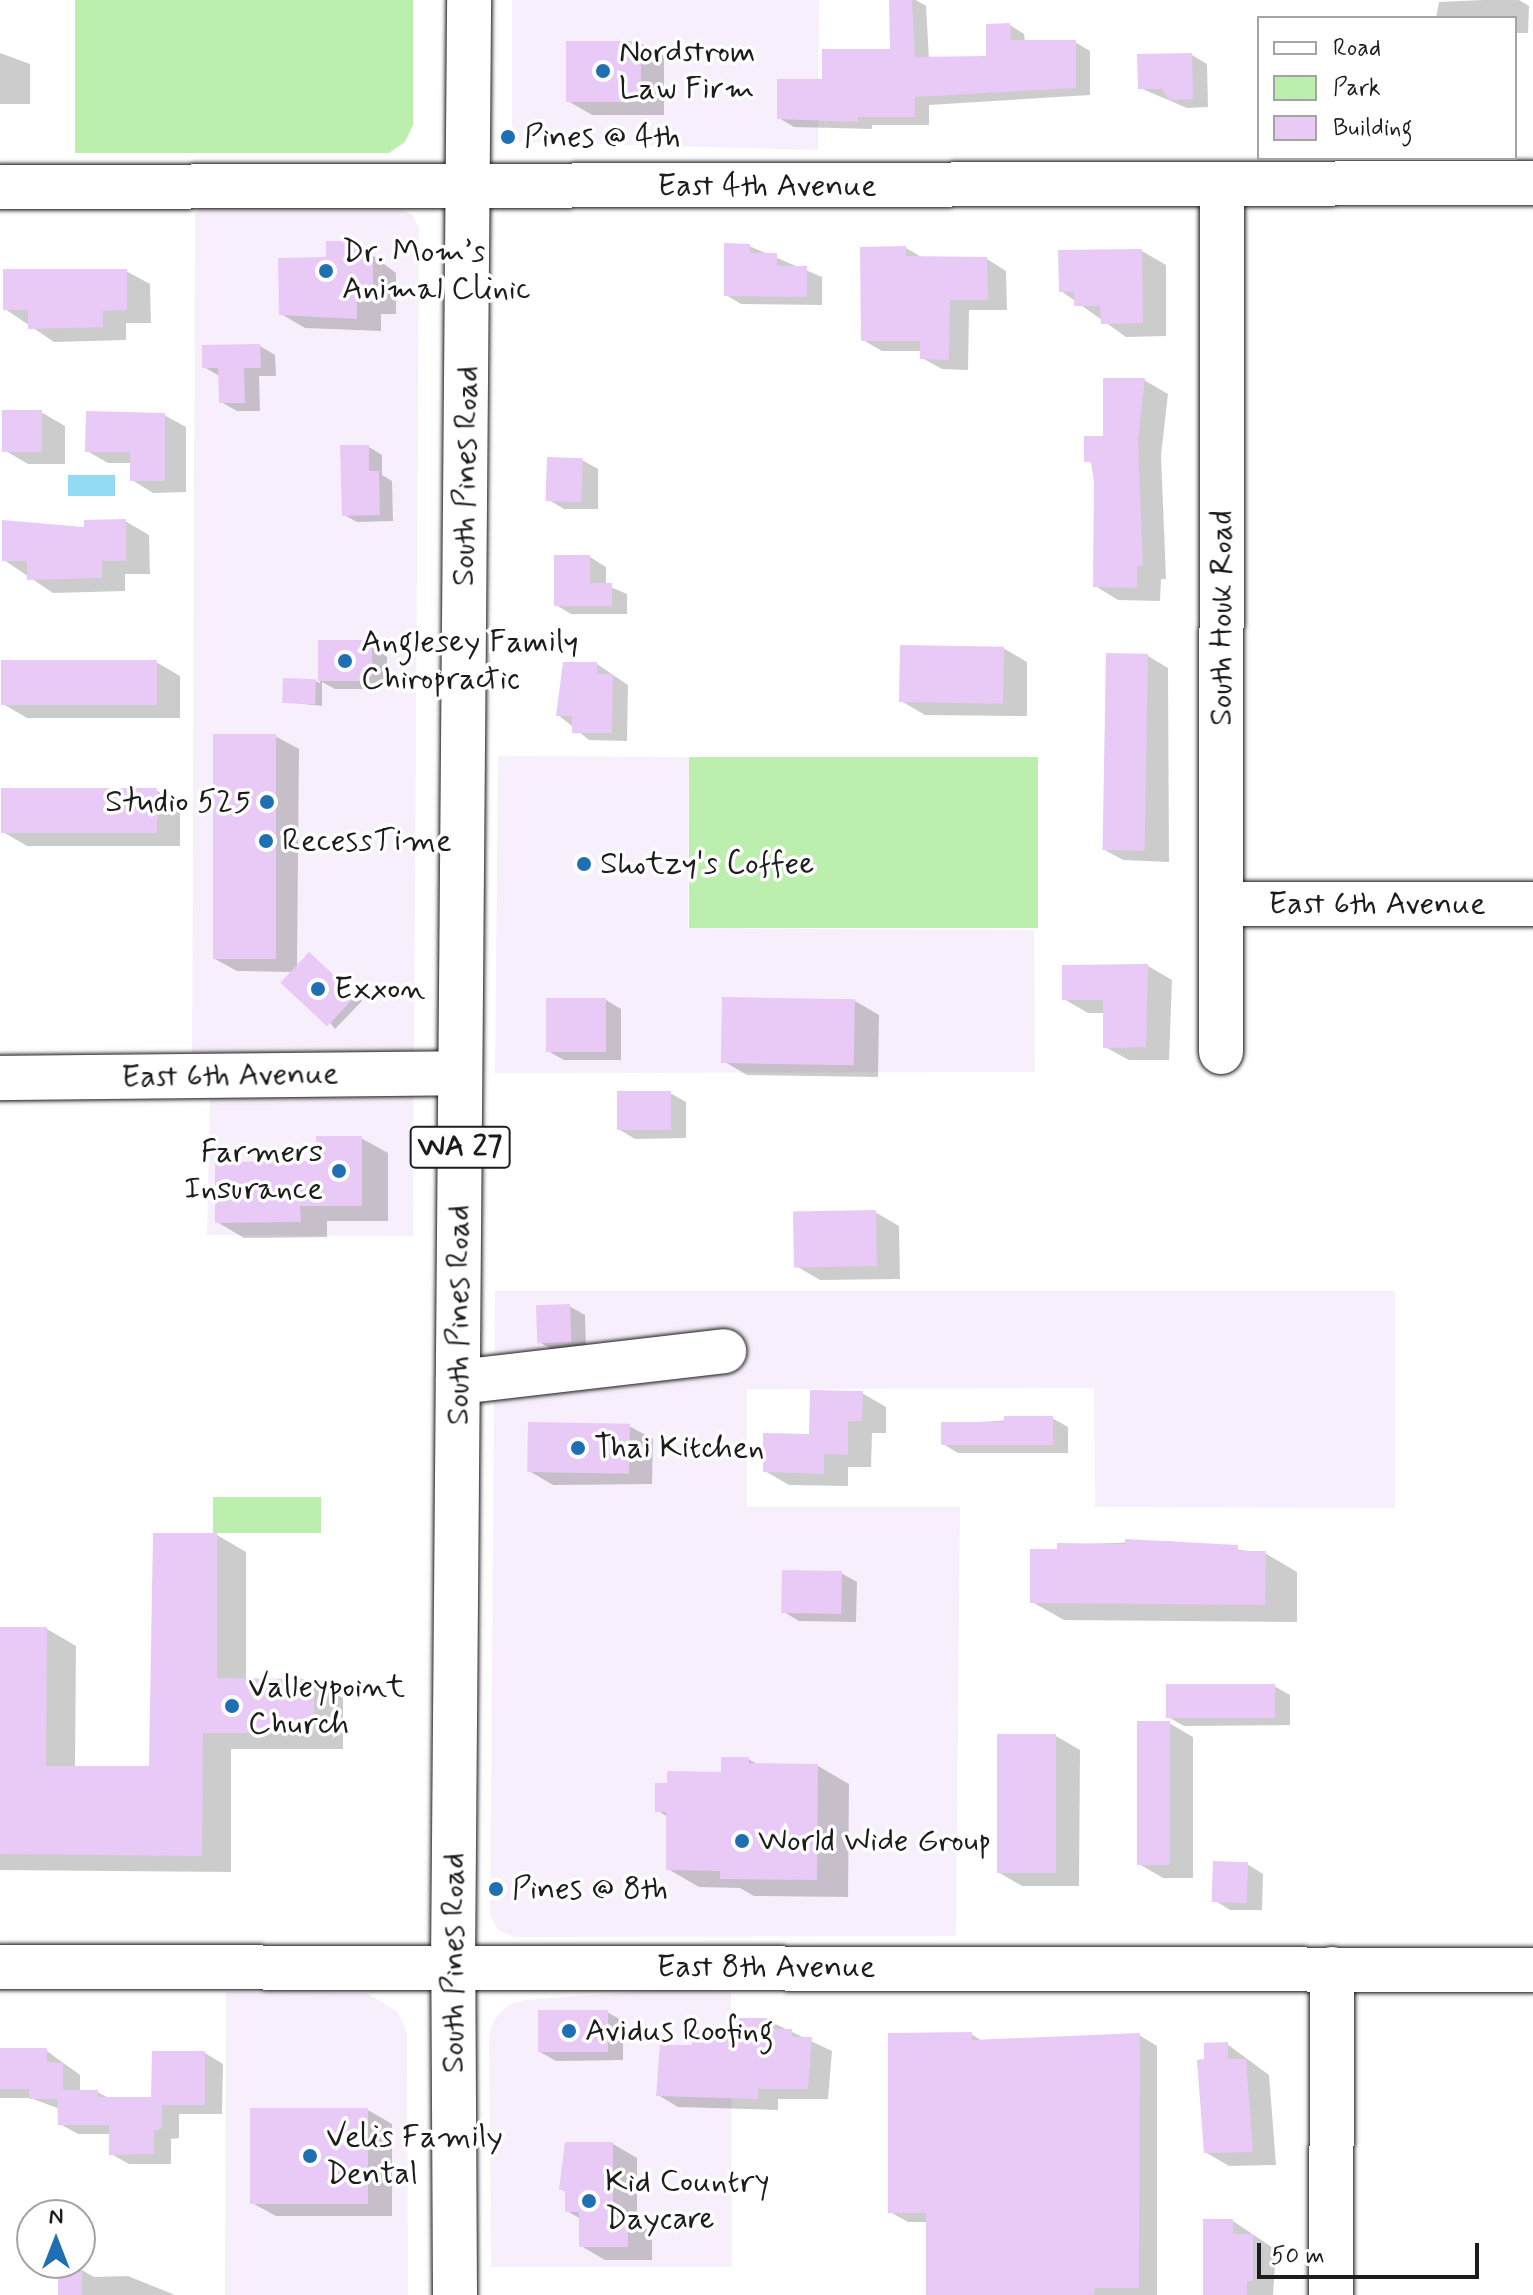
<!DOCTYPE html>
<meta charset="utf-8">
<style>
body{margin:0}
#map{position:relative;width:1533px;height:2295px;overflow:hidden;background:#fff;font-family:Mynerve,sans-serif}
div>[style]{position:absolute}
.built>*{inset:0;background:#f8effc}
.green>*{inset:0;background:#bceead;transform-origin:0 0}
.water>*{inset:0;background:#93daf5;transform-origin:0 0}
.shadow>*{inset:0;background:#0003}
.building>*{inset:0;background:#e9c9f6;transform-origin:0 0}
.roads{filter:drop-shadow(0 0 2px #1c1c1c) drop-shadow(0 0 2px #1c1c1c)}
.minor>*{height:44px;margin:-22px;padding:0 22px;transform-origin:22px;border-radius:22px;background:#fff}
.major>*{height:44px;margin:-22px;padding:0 22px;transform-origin:22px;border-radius:22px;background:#fff}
.dots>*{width:22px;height:22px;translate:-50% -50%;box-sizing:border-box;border:4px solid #fff;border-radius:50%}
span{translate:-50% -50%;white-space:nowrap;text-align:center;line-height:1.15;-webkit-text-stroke:7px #fff;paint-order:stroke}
.shield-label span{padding:2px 6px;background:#fff;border:2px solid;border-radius:6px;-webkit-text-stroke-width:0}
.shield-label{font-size:30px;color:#1c1c1c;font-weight:700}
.poi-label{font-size:32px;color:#1c1c1c}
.left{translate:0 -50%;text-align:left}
.right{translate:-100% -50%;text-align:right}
.street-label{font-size:32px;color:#1c1c1c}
.legend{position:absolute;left:1257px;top:16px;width:260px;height:144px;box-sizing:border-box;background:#fff;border:2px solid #a4a4a4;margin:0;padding:10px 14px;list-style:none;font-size:24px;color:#1c1c1c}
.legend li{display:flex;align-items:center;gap:16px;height:40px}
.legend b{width:40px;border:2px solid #a4a4a4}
.north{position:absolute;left:16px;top:2199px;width:80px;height:80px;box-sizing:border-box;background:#fff;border:2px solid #a4a4a4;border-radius:50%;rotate:0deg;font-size:22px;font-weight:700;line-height:32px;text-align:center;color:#1c1c1c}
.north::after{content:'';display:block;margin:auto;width:28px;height:36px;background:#1f6fb2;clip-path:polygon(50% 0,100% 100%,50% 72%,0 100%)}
.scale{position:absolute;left:1257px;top:2243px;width:222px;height:36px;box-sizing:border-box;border:4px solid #1c1c1c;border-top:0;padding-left:10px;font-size:24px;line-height:28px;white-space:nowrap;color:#1c1c1c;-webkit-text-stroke:6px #fff;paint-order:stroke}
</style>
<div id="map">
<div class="built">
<i style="clip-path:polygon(512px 0,819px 0,818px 150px,516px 142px,512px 132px)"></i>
<i style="clip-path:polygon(397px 206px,413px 216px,419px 228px,413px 1236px,207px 1235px,210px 1095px,192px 1094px,195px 213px,201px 208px)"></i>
<i style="clip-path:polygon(498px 756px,689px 757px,688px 928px,1034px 930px,1035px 1072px,495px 1073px)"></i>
<i style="clip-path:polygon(495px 1291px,1395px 1291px,1395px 1508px,1095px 1507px,1094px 1388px,747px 1389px,747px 1507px,960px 1507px,956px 1936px,515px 1937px,498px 1930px,490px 1915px)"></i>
<i style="clip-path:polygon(663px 1990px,731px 1992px,732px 2267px,491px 2267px,489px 2035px,494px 2020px,508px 2005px,525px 2000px)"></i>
<i style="clip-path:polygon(226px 1992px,366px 1993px,397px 2011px,407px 2033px,408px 2295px,225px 2295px)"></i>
</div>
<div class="green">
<i style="clip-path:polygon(75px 0,413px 0,413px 125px,405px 142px,389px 153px,75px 153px)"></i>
<i style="left:689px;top:757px;width:349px;height:171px"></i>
<i style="left:213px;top:1497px;width:108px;height:36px"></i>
</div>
<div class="water">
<i style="left:68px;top:475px;width:47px;height:21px"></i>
</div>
<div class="shadow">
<i style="clip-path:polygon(891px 0,916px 0,926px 6px,929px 59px,988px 58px,1010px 25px,1024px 34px,1025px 42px,1075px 42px,1090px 51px,1090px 95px,929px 105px,929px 125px,872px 125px,872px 129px,794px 127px,779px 118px,824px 81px,892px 51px)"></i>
<i style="clip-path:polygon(1483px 0,1519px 0,1529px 6px,1528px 33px,1515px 33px,1515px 18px,1436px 18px,1439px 2px)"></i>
<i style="clip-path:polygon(640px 43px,664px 56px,664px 115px,592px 115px,568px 101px)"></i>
<i style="clip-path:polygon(0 53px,30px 64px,30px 104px,0 104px)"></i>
<i style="clip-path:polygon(1192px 55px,1207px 64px,1208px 107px,1187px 108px,1140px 88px)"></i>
<i style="clip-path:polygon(1257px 71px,1259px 71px,1259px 108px,1258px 107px)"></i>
<i style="clip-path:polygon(356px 243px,396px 273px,396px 314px,381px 314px,381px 331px,305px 328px,281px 314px,328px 259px)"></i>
<i style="clip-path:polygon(749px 246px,822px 277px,822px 305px,741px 304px,726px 295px)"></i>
<i style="clip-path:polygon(906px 248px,923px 258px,987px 259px,1006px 271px,1007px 310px,969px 310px,968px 370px,942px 369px,922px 358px,922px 351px,882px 351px,863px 340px)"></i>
<i style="clip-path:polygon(1142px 251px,1166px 265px,1166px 336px,1126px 337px,1061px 291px)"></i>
<i style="clip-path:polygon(126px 271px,150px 284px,151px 323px,126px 323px,126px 340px,54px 342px,5px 309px)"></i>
<i style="clip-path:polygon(260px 346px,275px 355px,276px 376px,259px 376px,260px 411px,237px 411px,221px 402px,221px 377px,204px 367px)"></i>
<i style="clip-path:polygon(1144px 380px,1168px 394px,1161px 455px,1166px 579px,1161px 579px,1160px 601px,1118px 600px,1095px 586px,1096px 482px,1094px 464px,1086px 460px)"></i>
<i style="clip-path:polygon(41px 412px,65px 426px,65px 464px,28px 464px,4px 450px)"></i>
<i style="clip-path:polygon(164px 415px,186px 427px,186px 492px,153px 493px,132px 480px,132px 463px,108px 463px,87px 451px)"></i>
<i style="clip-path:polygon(369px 447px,382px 455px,382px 475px,392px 481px,393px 521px,357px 522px,344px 515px)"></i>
<i style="clip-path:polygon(582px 460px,598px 469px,598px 509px,564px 509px,549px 500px)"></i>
<i style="clip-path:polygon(125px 521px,149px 535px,150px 574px,125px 574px,125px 591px,53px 593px,4px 560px,86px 529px)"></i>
<i style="clip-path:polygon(590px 557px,606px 567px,606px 585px,627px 594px,627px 614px,571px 614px,556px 605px)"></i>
<i style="clip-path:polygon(320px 642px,363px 642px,379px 651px,387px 657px,387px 684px,379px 684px,379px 689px,335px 689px,322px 682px,322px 706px,285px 702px,315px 681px,320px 683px)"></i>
<i style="clip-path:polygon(1003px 648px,1027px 662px,1027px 716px,925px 715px,901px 701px)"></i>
<i style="clip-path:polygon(1148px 656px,1168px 668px,1169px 862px,1123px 860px,1103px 849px)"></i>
<i style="clip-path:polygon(156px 662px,180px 676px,180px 718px,27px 718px,3px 704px)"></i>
<i style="clip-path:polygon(597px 664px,628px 685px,627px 741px,589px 740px,558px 715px)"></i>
<i style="clip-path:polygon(275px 736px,299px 749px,297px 968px,310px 954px,362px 1001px,335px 1029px,292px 972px,237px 971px,213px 958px)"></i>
<i style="clip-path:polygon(156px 790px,180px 804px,180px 846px,27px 846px,3px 832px)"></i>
<i style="clip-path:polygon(1148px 966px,1172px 980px,1169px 1060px,1129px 1060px,1105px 1047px,1105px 1013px,1088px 1013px,1064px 999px)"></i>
<i style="clip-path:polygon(606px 1000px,621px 1009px,621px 1060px,564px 1060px,548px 1051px)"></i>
<i style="clip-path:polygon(855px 1001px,879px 1015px,878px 1077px,747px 1075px,723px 1061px)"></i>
<i style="clip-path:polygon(670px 1093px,686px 1102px,686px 1138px,635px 1139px,620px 1130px)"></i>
<i style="clip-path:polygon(361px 1138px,388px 1153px,388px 1221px,327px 1221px,327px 1237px,244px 1238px,217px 1222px)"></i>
<i style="clip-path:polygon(875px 1212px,899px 1226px,900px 1279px,820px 1280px,796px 1266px)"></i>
<i style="clip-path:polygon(569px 1306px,585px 1315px,586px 1350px,555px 1351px,539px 1342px)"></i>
<i style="clip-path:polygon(862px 1393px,886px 1407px,886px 1433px,872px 1433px,871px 1467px,848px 1467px,848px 1486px,789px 1485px,765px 1471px)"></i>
<i style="clip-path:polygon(1052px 1418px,1068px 1427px,1068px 1453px,958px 1453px,943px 1444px,943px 1424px)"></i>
<i style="clip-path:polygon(629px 1426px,653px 1439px,652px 1484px,553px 1485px,529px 1471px)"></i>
<i style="clip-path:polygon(217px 1535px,246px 1552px,246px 1681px,314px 1681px,343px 1698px,343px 1749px,231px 1749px,231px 1872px,0 1870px,0 1629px,47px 1629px,76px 1646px,75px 1768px,151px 1768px)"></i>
<i style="clip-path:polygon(1169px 1541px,1265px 1553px,1297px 1572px,1297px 1622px,1064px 1620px,1032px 1602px,1059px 1545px)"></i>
<i style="clip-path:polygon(841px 1573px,857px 1582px,856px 1622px,799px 1621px,784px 1612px)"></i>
<i style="clip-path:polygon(1274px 1686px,1290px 1695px,1290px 1725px,1184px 1726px,1168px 1717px)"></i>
<i style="clip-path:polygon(1169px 1723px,1193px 1737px,1193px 1878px,1163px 1878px,1139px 1864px)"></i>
<i style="clip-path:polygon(1056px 1736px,1080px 1750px,1079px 1886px,1022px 1886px,998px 1872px)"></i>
<i style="clip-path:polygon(748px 1759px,759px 1765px,818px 1766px,849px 1784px,848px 1897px,754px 1896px,740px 1888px,699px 1887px,668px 1869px,668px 1817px,657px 1810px)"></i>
<i style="clip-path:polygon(1247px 1864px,1263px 1874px,1262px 1910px,1230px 1910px,1214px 1900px)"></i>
<i style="clip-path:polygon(607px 2012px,623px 2021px,623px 2060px,556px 2061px,540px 2052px)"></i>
<i style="clip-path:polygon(767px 2020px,832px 2051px,828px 2099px,778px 2099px,778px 2110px,678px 2107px,658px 2095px,694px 2047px)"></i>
<i style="clip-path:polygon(971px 2034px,984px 2042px,1139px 2035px,1157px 2046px,1157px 2295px,928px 2295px,928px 2222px,908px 2222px,890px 2212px)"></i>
<i style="clip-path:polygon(1227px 2044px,1269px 2075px,1276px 2165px,1229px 2166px,1205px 2152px,1206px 2061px)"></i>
<i style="clip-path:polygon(47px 2051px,80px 2075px,80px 2092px,97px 2092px,111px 2099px,153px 2099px,205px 2053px,223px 2064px,222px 2114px,179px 2114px,179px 2138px,171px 2139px,171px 2164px,129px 2164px,111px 2154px,111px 2134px,78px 2134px,60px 2124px,60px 2109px,30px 2098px,0 2098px,0 2054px)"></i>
<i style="clip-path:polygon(368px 2110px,392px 2124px,392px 2216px,276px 2216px,252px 2203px)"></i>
<i style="clip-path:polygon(613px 2144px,637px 2158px,637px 2224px,652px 2232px,652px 2260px,605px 2260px,581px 2246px,581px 2219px,567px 2211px,567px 2193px,561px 2189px)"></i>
<i style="clip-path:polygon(1205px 2221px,1233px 2221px,1276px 2250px,1273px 2295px,1203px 2295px)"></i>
<i style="clip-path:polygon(82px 2270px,94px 2277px,128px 2276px,175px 2295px,60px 2295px)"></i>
</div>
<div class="building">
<i style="clip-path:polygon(889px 0,912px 0,915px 57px,986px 56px,986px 24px,1010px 23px,1011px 40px,1076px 40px,1076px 88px,915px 97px,915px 117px,858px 117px,858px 122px,777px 119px,777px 79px,822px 79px,822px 49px,890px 49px)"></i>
<i style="left:566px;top:41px;width:75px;height:61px"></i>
<i style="clip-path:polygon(1192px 53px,1193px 99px,1169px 100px,1162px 89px,1138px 89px,1137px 54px)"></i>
<i style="clip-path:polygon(326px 241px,357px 241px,357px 257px,373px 257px,373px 302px,357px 302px,357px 319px,279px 315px,278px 258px,326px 257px)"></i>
<i style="clip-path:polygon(724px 243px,750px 244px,750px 253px,777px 253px,777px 266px,807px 266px,807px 297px,724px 296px)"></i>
<i style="clip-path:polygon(906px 246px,906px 256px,987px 257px,988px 300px,950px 300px,949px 360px,920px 359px,920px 341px,861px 341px,860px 247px)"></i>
<i style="clip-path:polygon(1142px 249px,1143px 323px,1101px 324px,1100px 306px,1074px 306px,1074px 292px,1059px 292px,1058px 250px)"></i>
<i style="clip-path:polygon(3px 269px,127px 269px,127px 310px,103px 311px,103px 327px,28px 329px,28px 310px,3px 310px)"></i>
<i style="clip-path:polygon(260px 344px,261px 368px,244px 368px,245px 403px,219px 403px,218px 368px,202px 368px,202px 345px)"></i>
<i style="clip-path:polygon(1103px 378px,1145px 378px,1138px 440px,1143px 566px,1137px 566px,1137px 588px,1093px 587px,1094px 482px,1091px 462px,1084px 462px,1084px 436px,1103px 436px)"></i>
<i style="left:2px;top:410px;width:40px;height:42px"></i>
<i style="clip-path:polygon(86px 411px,165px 413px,165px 481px,130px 481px,130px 452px,85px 452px)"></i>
<i style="clip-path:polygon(340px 445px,369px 445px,369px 471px,379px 471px,380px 515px,342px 516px)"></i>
<i style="left:547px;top:457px;width:36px;height:44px;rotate:2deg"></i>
<i style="clip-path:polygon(126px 519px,126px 561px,102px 561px,102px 578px,27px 580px,27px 561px,2px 561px,2px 520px,84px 527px,84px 520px)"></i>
<i style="clip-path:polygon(554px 555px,590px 555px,590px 583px,612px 583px,612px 606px,554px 606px)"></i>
<i style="clip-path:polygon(318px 640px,364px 640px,364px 646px,372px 646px,372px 676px,364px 676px,364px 681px,318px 681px)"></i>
<i style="left:900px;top:645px;width:104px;height:57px;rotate:1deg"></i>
<i style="left:1106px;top:653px;width:42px;height:197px;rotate:1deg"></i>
<i style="left:157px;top:660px;width:45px;height:156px;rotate:90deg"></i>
<i style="clip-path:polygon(563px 662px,597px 662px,597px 674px,613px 674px,612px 733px,572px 733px,572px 716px,556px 716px)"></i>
<i style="left:283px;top:678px;width:33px;height:25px;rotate:2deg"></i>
<i style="left:213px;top:734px;width:63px;height:225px"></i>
<i style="left:157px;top:788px;width:45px;height:156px;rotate:90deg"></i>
<i style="left:309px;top:952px;width:64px;height:42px;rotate:43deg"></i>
<i style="clip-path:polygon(1148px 964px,1146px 1047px,1103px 1048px,1103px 1000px,1062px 1000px,1062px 965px)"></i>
<i style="left:722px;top:997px;width:133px;height:66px;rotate:1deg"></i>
<i style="left:546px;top:998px;width:60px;height:54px"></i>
<i style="left:671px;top:1091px;width:39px;height:54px;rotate:90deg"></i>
<i style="clip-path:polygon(316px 1136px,362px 1136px,362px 1206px,300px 1206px,301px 1222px,215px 1223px,215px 1162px,316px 1161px)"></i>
<i style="left:876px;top:1210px;width:56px;height:83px;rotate:89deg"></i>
<i style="left:570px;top:1304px;width:38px;height:34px;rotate:88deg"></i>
<i style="clip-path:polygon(810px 1390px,863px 1391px,862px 1421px,848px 1421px,848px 1455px,824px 1454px,824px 1474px,763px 1472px,763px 1433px,809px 1434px)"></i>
<i style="clip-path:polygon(1004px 1416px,1053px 1416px,1053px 1445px,941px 1445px,941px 1422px,1004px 1422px)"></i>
<i style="left:528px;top:1422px;width:102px;height:50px;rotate:1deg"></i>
<i style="clip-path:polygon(153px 1533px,217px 1533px,217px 1678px,314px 1679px,314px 1733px,203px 1733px,202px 1856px,0 1854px,0 1627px,47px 1627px,46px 1766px,149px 1766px)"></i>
<i style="clip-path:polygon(1125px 1539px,1238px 1545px,1238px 1551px,1266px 1551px,1265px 1605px,1030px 1603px,1030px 1549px,1057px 1549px,1057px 1543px,1125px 1544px)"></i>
<i style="left:782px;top:1570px;width:60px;height:43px;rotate:1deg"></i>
<i style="left:1166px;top:1684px;width:109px;height:34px"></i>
<i style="left:1170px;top:1721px;width:144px;height:33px;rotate:90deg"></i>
<i style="left:997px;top:1734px;width:59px;height:139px"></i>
<i style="clip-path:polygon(721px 1757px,749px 1757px,749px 1763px,818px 1764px,817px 1880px,720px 1879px,720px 1871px,666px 1870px,666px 1812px,655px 1812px,655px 1783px,667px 1783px,667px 1771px,721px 1772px)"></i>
<i style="left:1213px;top:1861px;width:35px;height:41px;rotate:2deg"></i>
<i style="left:608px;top:2010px;width:42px;height:70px;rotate:90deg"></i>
<i style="clip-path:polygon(736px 2018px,768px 2018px,768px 2029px,792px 2029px,792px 2037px,812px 2037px,808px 2089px,758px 2089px,758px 2099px,656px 2096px,660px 2045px,692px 2045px,692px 2030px,736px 2031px)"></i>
<i style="clip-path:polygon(972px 2032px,972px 2040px,1140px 2033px,1139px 2288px,1095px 2288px,1094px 2295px,926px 2295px,926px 2213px,888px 2213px,888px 2033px)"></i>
<i style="clip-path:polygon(1228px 2042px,1228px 2059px,1246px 2059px,1253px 2152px,1204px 2153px,1197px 2060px,1204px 2059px,1204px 2043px)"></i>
<i style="clip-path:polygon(0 2048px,47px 2048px,47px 2062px,63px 2063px,63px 2090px,98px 2090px,98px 2097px,151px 2097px,152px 2051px,205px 2051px,205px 2105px,162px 2105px,162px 2129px,154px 2130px,154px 2154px,109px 2155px,109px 2125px,58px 2125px,57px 2099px,29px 2099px,29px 2089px,0 2089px)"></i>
<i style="left:250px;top:2108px;width:118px;height:96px"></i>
<i style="clip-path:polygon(565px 2142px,613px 2142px,613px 2217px,628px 2217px,628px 2247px,579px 2247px,579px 2212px,565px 2212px,565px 2190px,559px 2190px)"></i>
<i style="clip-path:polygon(1203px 2219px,1233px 2219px,1233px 2234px,1253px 2234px,1253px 2281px,1247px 2281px,1247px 2295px,1203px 2295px)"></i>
<i style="left:82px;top:2268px;width:27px;height:24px;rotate:90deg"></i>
</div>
<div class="roads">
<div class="minor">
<i style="left:0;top:187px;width:1533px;rotate:-0.15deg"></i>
<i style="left:1221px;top:904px;width:312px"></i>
<i style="left:1221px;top:1052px;width:868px;rotate:-89.93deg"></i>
<i style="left:0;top:1078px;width:460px;rotate:-0.6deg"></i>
<i style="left:458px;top:1382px;width:268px;rotate:-6.6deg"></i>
<i style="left:0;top:1967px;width:1533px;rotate:0.11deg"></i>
<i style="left:1331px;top:2295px;width:326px;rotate:-89.8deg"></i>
</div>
<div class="major">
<i style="left:455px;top:2295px;width:330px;rotate:-90.3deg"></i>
<i style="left:453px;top:1965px;width:1965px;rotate:-89.53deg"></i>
</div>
</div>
<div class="dots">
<i style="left:603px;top:71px;background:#1f6fb2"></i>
<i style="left:508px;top:137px;background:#1f6fb2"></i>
<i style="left:326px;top:271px;background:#1f6fb2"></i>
<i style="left:345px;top:661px;background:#1f6fb2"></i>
<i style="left:267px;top:802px;background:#1f6fb2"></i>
<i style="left:266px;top:841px;background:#1f6fb2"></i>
<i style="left:584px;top:864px;background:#1f6fb2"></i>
<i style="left:318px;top:989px;background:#1f6fb2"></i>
<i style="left:339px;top:1171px;background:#1f6fb2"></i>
<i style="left:578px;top:1448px;background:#1f6fb2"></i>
<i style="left:232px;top:1706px;background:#1f6fb2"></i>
<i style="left:742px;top:1841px;background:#1f6fb2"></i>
<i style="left:496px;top:1889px;background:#1f6fb2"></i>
<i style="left:569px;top:2031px;background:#1f6fb2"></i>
<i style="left:310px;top:2156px;background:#1f6fb2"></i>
<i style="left:589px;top:2201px;background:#1f6fb2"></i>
</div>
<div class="shield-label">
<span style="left:460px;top:1147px">WA 27</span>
</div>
<div class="poi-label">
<span class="left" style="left:619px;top:71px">Nordstrom<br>Law Firm</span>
<span class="left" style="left:524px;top:137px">Pines @ 4th</span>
<span class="left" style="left:342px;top:271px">Dr. Mom’s<br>Animal Clinic</span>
<span class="left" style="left:361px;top:661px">Anglesey Family<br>Chiropractic</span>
<span class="right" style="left:251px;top:802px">Studio 525</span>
<span class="left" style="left:282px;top:841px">RecessTime</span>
<span class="left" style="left:600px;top:864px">Shotzy's Coffee</span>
<span class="left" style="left:334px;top:989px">Exxon</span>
<span class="right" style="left:323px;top:1171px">Farmers<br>Insurance</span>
<span class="left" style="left:594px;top:1448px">Thai Kitchen</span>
<span class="left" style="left:248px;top:1706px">Valleypoint<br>Church</span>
<span class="left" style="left:758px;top:1841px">World Wide Group</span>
<span class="left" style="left:512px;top:1889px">Pines @ 8th</span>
<span class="left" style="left:585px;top:2031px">Avidus Roofing</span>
<span class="left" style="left:326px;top:2156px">Velis Family<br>Dental</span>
<span class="left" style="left:605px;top:2201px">Kid Country<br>Daycare</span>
</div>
<div class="street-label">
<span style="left:767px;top:186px">East 4th Avenue</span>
<span style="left:466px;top:476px;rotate:-89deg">South Pines Road</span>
<span style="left:1222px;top:618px;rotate:-90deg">South Houk Road</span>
<span style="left:1377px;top:904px">East 6th Avenue</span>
<span style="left:230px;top:1076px;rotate:-1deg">East 6th Avenue</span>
<span style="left:459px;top:1315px;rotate:-90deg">South Pines Road</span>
<span style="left:454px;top:1963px;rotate:-90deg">South Pines Road</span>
<span style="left:766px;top:1967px">East 8th Avenue</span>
</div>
<ul class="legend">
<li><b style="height:10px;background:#fff"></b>Road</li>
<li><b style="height:22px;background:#bceead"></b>Park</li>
<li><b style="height:22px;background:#e9c9f6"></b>Building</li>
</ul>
<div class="north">N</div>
<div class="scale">50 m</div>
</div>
